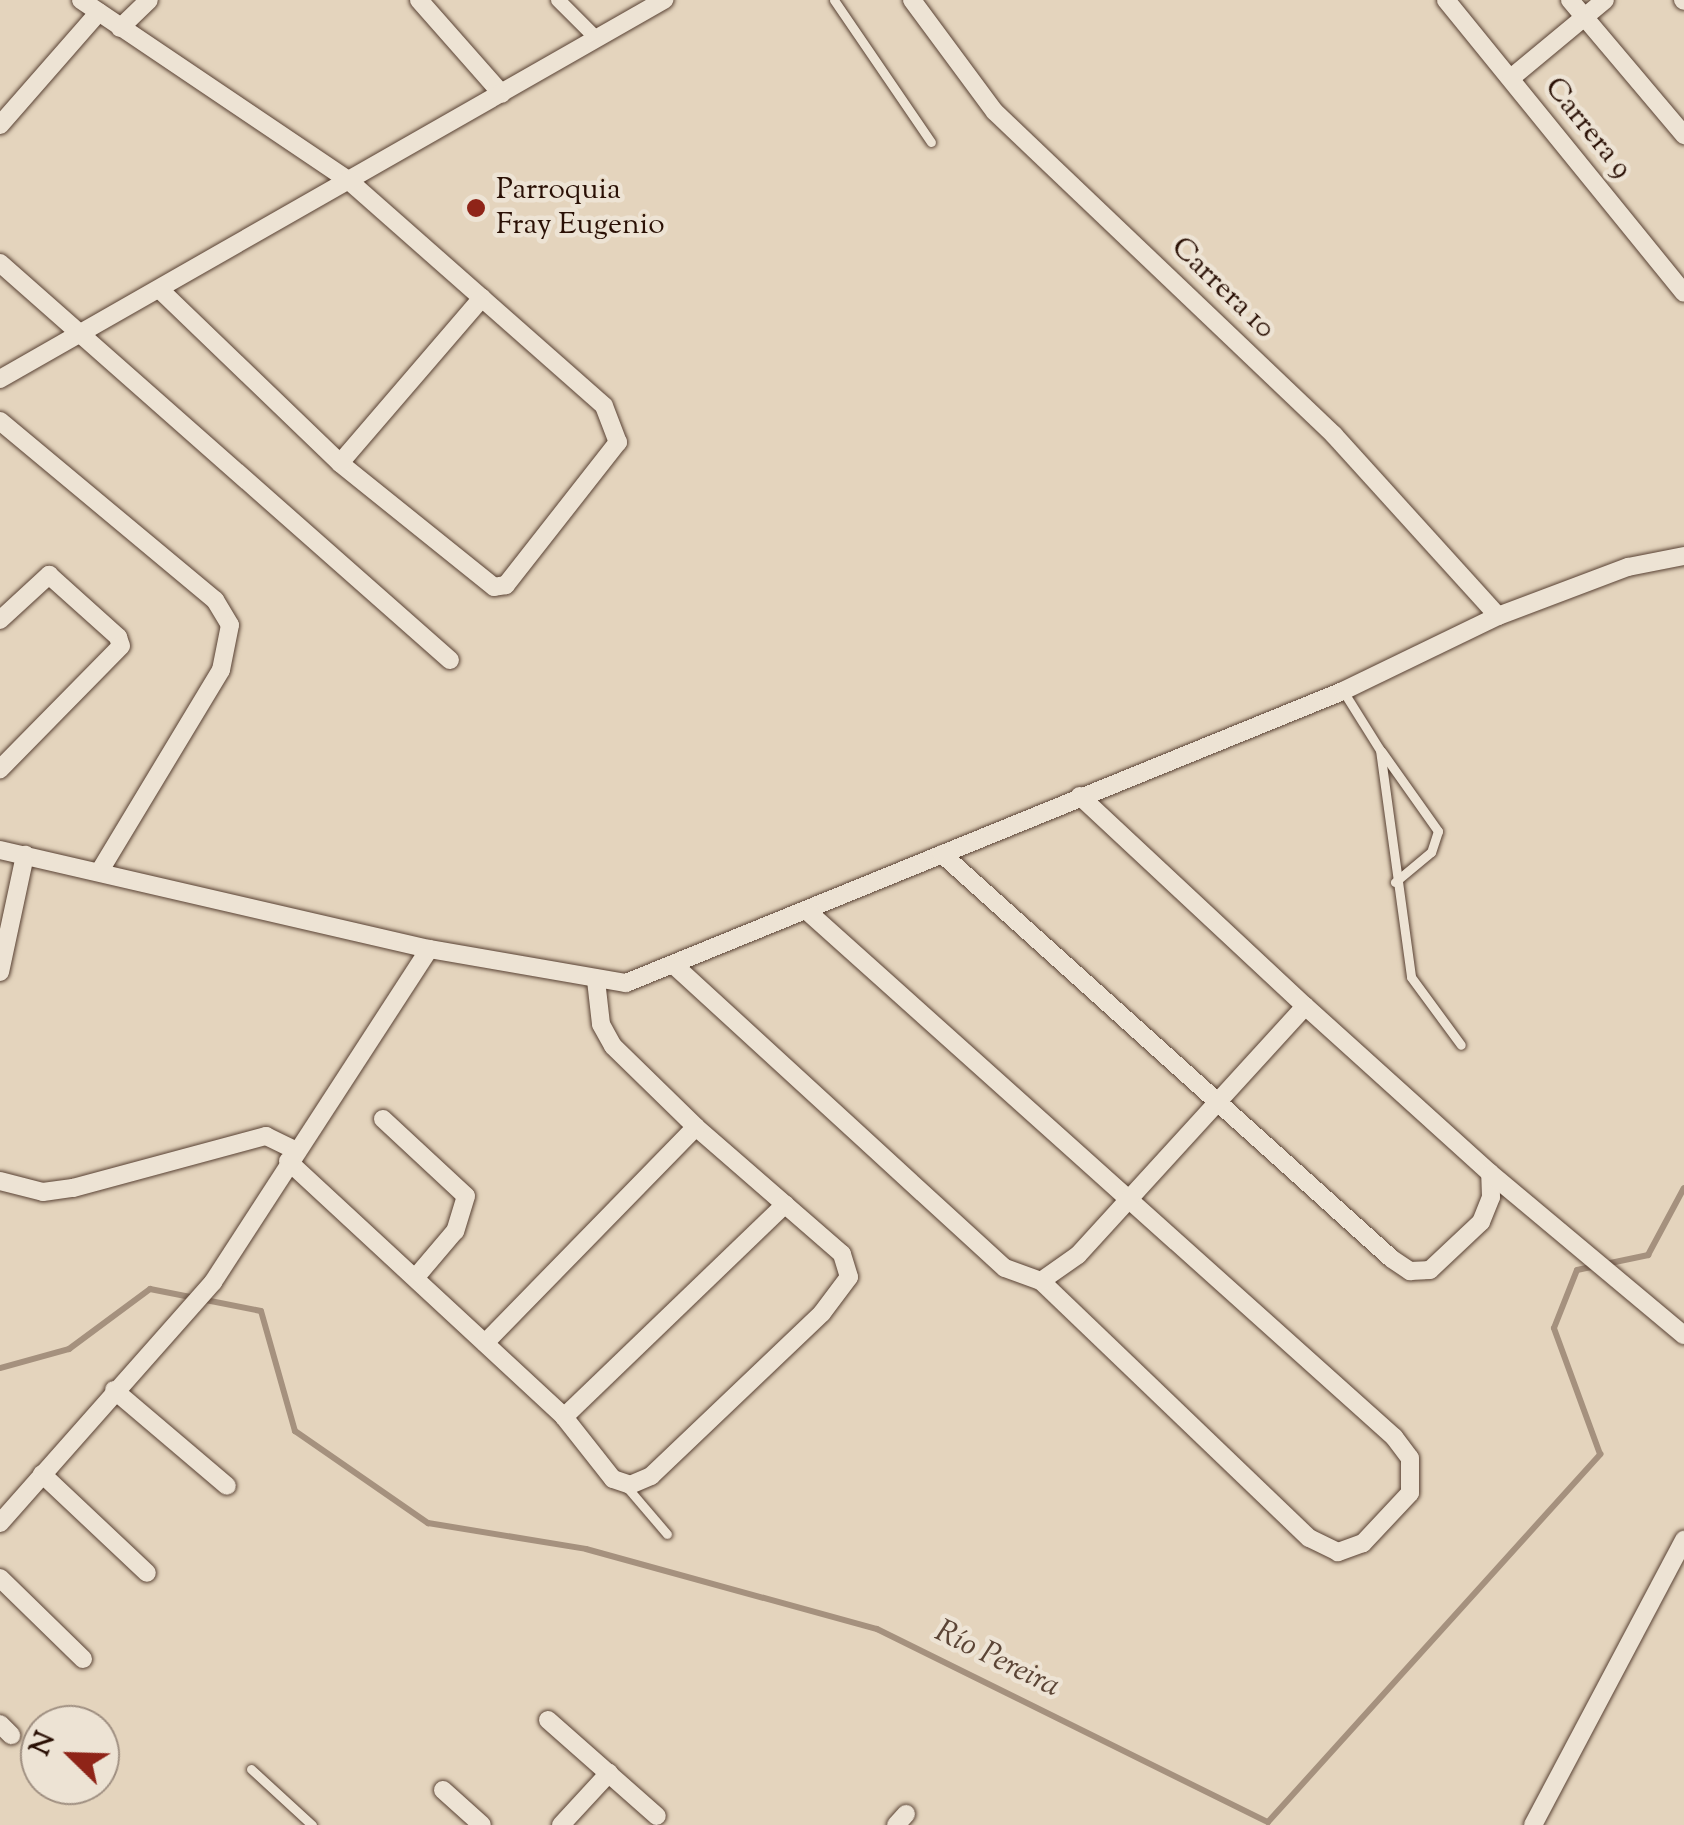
<!DOCTYPE html>
<meta charset="utf-8">
<style>
body{margin:0}
#map{position:relative;width:1684px;height:1825px;overflow:hidden;background:#e4d4bd;font-family:"Sorts Mill Goudy",serif}
div>[style]{position:absolute}
.stream>*{height:6px;margin:-3px;padding:0 3px;transform-origin:3px;border-radius:3px;background:#a5917e}
.roads{filter:drop-shadow(0 0 2px #584133) drop-shadow(0 0 2px #584133)}
.service>*{height:9px;margin:-4.5px;padding:0 4.5px;transform-origin:4.5px;border-radius:4.5px;background:#ede3d4}
.pedestrian>*{height:14px;margin:-7px;padding:0 7px;transform-origin:7px;border-radius:7px;background:#ede3d4}
.minor>*{height:18px;margin:-9px;padding:0 9px;transform-origin:9px;border-radius:9px;background:#ede3d4}
.dots>*{width:28px;height:28px;translate:-50% -50%;box-sizing:border-box;border:5px solid #ede3d4;border-radius:50%}
span{translate:-50% -50%;white-space:nowrap;text-align:center;line-height:1.15;-webkit-text-stroke:9px #ede3d4;paint-order:stroke}
.street-label{font-size:30px;color:#2a1005}
.poi-label{font-size:30px;color:#2a1005}
.left{translate:0 -50%;text-align:left}
.water-label{font-size:32px;color:#5b4435;font-style:italic}
.north{position:absolute;left:20px;top:1705px;width:100px;height:100px;box-sizing:border-box;background:#ede3d4;border:2px solid #9f8f81;border-radius:50%;rotate:293deg;font-size:28px;font-weight:700;line-height:40px;text-align:center;color:#2a1005}
.north::after{content:'';display:block;margin:auto;width:35px;height:45px;background:#8f2418;clip-path:polygon(50% 0,100% 100%,50% 72%,0 100%)}
</style>
<div id="map">
<div class="stream">
<i style="left:0;top:1368px;width:72px;rotate:-15.4deg"></i>
<i style="left:69px;top:1349px;width:101px;rotate:-36.5deg"></i>
<i style="left:150px;top:1289px;width:113px;rotate:11.2deg"></i>
<i style="left:261px;top:1311px;width:125px;rotate:74.2deg"></i>
<i style="left:295px;top:1431px;width:162px;rotate:34.7deg"></i>
<i style="left:428px;top:1523px;width:160px;rotate:9.3deg"></i>
<i style="left:586px;top:1549px;width:302px;rotate:15.4deg"></i>
<i style="left:877px;top:1629px;width:436px;rotate:26.3deg"></i>
<i style="left:1268px;top:1822px;width:496px;rotate:-47.9deg"></i>
<i style="left:1600px;top:1454px;width:134px;rotate:-110.1deg"></i>
<i style="left:1554px;top:1328px;width:62px;rotate:-68.4deg"></i>
<i style="left:1577px;top:1270px;width:73px;rotate:-11.9deg"></i>
<i style="left:1648px;top:1255px;width:76px;rotate:-61.8deg"></i>
</div>
<div class="roads">
<div class="service">
<i style="left:834px;top:0;width:172px;rotate:55.7deg"></i>
<i style="left:1343px;top:691px;width:70px;rotate:57.9deg"></i>
<i style="left:1380px;top:750px;width:229px;rotate:82.2deg"></i>
<i style="left:1411px;top:977px;width:84px;rotate:53.7deg"></i>
<i style="left:1382px;top:752px;width:97px;rotate:54.7deg"></i>
<i style="left:1438px;top:831px;width:22px;rotate:108deg"></i>
<i style="left:1431px;top:852px;width:47px;rotate:140.2deg"></i>
<i style="left:626px;top:1486px;width:63px;rotate:49.5deg"></i>
<i style="left:251px;top:1769px;width:83px;rotate:42.6deg"></i>
</div>
<div class="pedestrian">
<i style="left:558px;top:0;width:55px;rotate:45deg"></i>
</div>
<div class="minor">
<i style="left:81px;top:0;width:322px;rotate:34deg"></i>
<i style="left:348px;top:180px;width:341px;rotate:41.4deg"></i>
<i style="left:604px;top:406px;width:39px;rotate:69deg"></i>
<i style="left:618px;top:442px;width:182px;rotate:128.1deg"></i>
<i style="left:506px;top:585px;width:12px;rotate:171deg"></i>
<i style="left:494px;top:587px;width:198px;rotate:-141.2deg"></i>
<i style="left:340px;top:463px;width:247px;rotate:-136.1deg"></i>
<i style="left:419px;top:0;width:125px;rotate:48.6deg"></i>
<i style="left:912px;top:0;width:139px;rotate:53.5deg"></i>
<i style="left:995px;top:112px;width:468px;rotate:43.6deg"></i>
<i style="left:1334px;top:435px;width:244px;rotate:47.8deg"></i>
<i style="left:1446px;top:0;width:377px;rotate:50.9deg"></i>
<i style="left:1570px;top:0;width:177px;rotate:49.8deg"></i>
<i style="left:1683px;top:0;width:1px;rotate:45deg"></i>
<i style="left:120px;top:28px;width:40px;rotate:-44deg"></i>
<i style="left:1511px;top:78px;width:122px;rotate:-39.7deg"></i>
<i style="left:0;top:125px;width:150px;rotate:-48.8deg"></i>
<i style="left:0;top:263px;width:600px;rotate:41.42deg"></i>
<i style="left:0;top:379px;width:765px;rotate:-29.72deg"></i>
<i style="left:0;top:421px;width:280px;rotate:39.8deg"></i>
<i style="left:215px;top:600px;width:29px;rotate:59deg"></i>
<i style="left:230px;top:625px;width:46px;rotate:101.3deg"></i>
<i style="left:221px;top:670px;width:236px;rotate:121.1deg"></i>
<i style="left:340px;top:463px;width:218px;rotate:-49.3deg"></i>
<i style="left:0;top:620px;width:67px;rotate:-42.6deg"></i>
<i style="left:49px;top:575px;width:93px;rotate:41.9deg"></i>
<i style="left:118px;top:637px;width:9px;rotate:72deg"></i>
<i style="left:121px;top:646px;width:173px;rotate:134.5deg"></i>
<i style="left:0;top:850px;width:440px;rotate:13deg"></i>
<i style="left:429px;top:949px;width:200px;rotate:9.8deg"></i>
<i style="left:626px;top:983px;width:774px;rotate:-22.16deg"></i>
<i style="left:1343px;top:691px;width:172px;rotate:-25.8deg"></i>
<i style="left:1498px;top:616px;width:139px;rotate:-20.7deg"></i>
<i style="left:1628px;top:567px;width:57px;rotate:-11.1deg"></i>
<i style="left:942px;top:854px;width:605px;rotate:41.99deg"></i>
<i style="left:1392px;top:1259px;width:22px;rotate:34deg"></i>
<i style="left:1410px;top:1271px;width:20px;rotate:-3deg"></i>
<i style="left:1430px;top:1270px;width:70px;rotate:-43.3deg"></i>
<i style="left:1481px;top:1222px;width:27px;rotate:-68deg"></i>
<i style="left:1491px;top:1197px;width:24px;rotate:-92deg"></i>
<i style="left:1490px;top:1173px;width:249px;rotate:-137.9deg"></i>
<i style="left:806px;top:910px;width:790px;rotate:41.87deg"></i>
<i style="left:1394px;top:1437px;width:26px;rotate:53deg"></i>
<i style="left:1410px;top:1458px;width:35px;rotate:90deg"></i>
<i style="left:1410px;top:1493px;width:69px;rotate:133.2deg"></i>
<i style="left:1363px;top:1543px;width:27px;rotate:160deg"></i>
<i style="left:1338px;top:1552px;width:32px;rotate:-154deg"></i>
<i style="left:1309px;top:1538px;width:371px;rotate:-136.2deg"></i>
<i style="left:675px;top:966px;width:447px;rotate:42.5deg"></i>
<i style="left:1005px;top:1268px;width:38px;rotate:20deg"></i>
<i style="left:1041px;top:1281px;width:45px;rotate:-35.1deg"></i>
<i style="left:1078px;top:1255px;width:337px;rotate:-47.6deg"></i>
<i style="left:1305px;top:1006px;width:308px;rotate:-137deg"></i>
<i style="left:0;top:972px;width:120px;rotate:-77.9deg"></i>
<i style="left:383px;top:1119px;width:113px;rotate:42.9deg"></i>
<i style="left:466px;top:1196px;width:37px;rotate:107deg"></i>
<i style="left:455px;top:1231px;width:60px;rotate:130.3deg"></i>
<i style="left:288px;top:1161px;width:376px;rotate:42.8deg"></i>
<i style="left:564px;top:1417px;width:79px;rotate:51.7deg"></i>
<i style="left:613px;top:1479px;width:18px;rotate:19deg"></i>
<i style="left:630px;top:1485px;width:23px;rotate:-23deg"></i>
<i style="left:651px;top:1476px;width:236px;rotate:-43.6deg"></i>
<i style="left:822px;top:1313px;width:45px;rotate:-53.1deg"></i>
<i style="left:849px;top:1277px;width:24px;rotate:-107deg"></i>
<i style="left:842px;top:1254px;width:194px;rotate:-139deg"></i>
<i style="left:1490px;top:1173px;width:253px;rotate:39.9deg"></i>
<i style="left:0;top:1181px;width:44px;rotate:14.3deg"></i>
<i style="left:43px;top:1192px;width:30px;rotate:-8deg"></i>
<i style="left:73px;top:1188px;width:200px;rotate:-15.1deg"></i>
<i style="left:266px;top:1136px;width:32px;rotate:26deg"></i>
<i style="left:485px;top:1343px;width:302px;rotate:-45.7deg"></i>
<i style="left:696px;top:1127px;width:116px;rotate:-135.7deg"></i>
<i style="left:613px;top:1046px;width:25px;rotate:-119deg"></i>
<i style="left:601px;top:1024px;width:44px;rotate:-96.5deg"></i>
<i style="left:114px;top:1390px;width:148px;rotate:40.3deg"></i>
<i style="left:564px;top:1417px;width:307px;rotate:-43.9deg"></i>
<i style="left:42px;top:1474px;width:144px;rotate:43.3deg"></i>
<i style="left:0;top:1523px;width:322px;rotate:-48.5deg"></i>
<i style="left:213px;top:1282px;width:397px;rotate:-57deg"></i>
<i style="left:0;top:1578px;width:116px;rotate:44.3deg"></i>
<i style="left:548px;top:1720px;width:145px;rotate:41.4deg"></i>
<i style="left:0;top:1724px;width:16px;rotate:45deg"></i>
<i style="left:443px;top:1790px;width:52px;rotate:41.9deg"></i>
<i style="left:561px;top:1825px;width:71px;rotate:-47.3deg"></i>
<i style="left:896px;top:1825px;width:15px;rotate:-48deg"></i>
<i style="left:1533px;top:1825px;width:323px;rotate:-62.1deg"></i>
</div>
</div>
<div class="dots">
<i style="left:476px;top:208px;background:#8f2418"></i>
</div>
<div class="street-label">
<span style="left:1587px;top:129px;rotate:51deg">Carrera 9</span>
<span style="left:1222px;top:289px;rotate:44deg">Carrera 10</span>
</div>
<div class="poi-label">
<span class="left" style="left:496px;top:208px">Parroquia<br>Fray Eugenio</span>
</div>
<div class="water-label">
<span style="left:997px;top:1660px;rotate:26deg">Río Pereira</span>
</div>
<div class="north">N</div>
</div>
